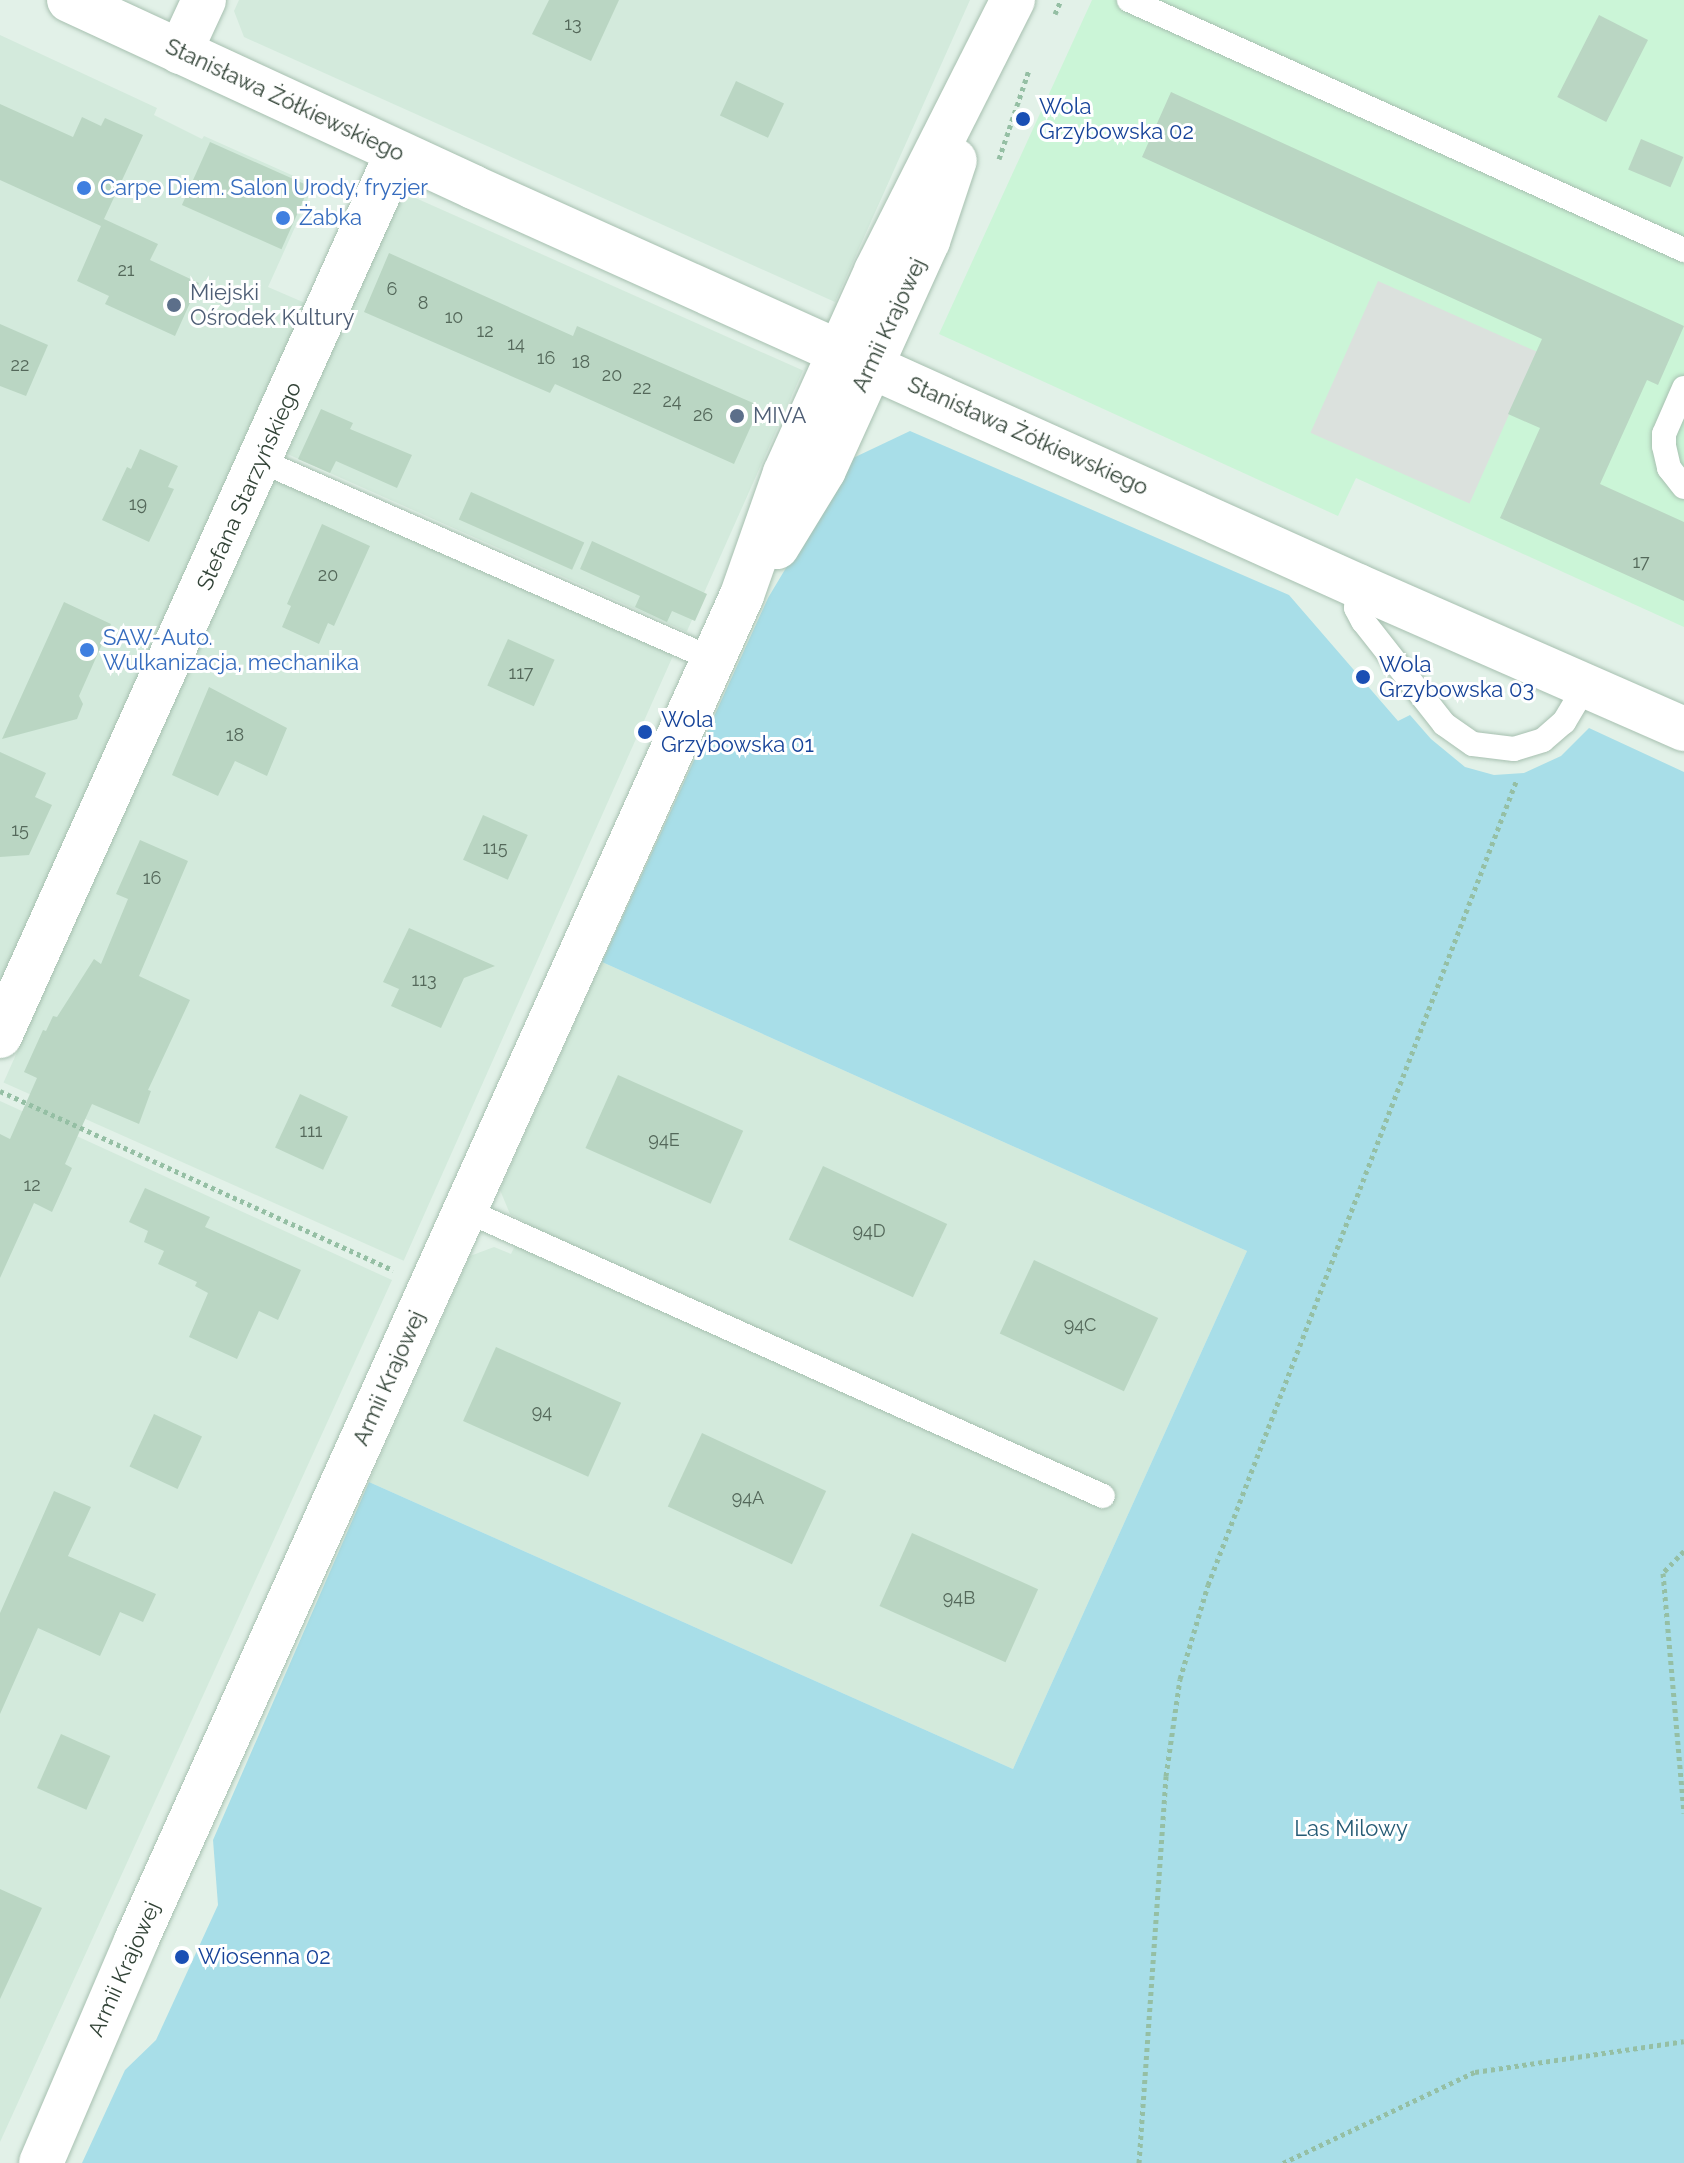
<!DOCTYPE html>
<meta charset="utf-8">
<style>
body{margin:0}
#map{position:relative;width:1684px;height:2163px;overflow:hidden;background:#e2f1e8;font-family:Raleway,sans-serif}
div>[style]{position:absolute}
.residential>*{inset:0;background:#d3eadc;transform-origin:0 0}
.commercial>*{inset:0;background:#cbf5d7}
.green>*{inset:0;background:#a8dee8}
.parking>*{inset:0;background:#dbe1dd;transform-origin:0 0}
.building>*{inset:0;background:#bad6c3;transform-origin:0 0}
.path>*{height:5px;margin-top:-2.5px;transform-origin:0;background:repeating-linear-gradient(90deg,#95bfa4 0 4px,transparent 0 8px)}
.roads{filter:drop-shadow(0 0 2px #a7c0b0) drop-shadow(0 0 2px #a7c0b0)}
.service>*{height:24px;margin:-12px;padding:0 12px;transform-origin:12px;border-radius:12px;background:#fff}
.minor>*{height:44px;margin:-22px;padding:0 22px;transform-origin:22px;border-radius:22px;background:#fff}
.tertiary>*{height:44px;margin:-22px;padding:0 22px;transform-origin:22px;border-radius:22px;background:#fff}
.dots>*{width:22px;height:22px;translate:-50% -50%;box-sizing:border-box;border:4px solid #fff;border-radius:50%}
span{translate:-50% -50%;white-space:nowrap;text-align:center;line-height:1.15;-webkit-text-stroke:6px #fff;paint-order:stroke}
.number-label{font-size:18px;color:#54685a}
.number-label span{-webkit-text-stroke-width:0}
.street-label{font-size:22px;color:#324337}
.transit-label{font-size:22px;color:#164399}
.left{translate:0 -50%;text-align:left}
.shop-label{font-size:22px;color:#366cbe}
.service-label{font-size:22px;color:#4e5e75}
.park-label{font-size:22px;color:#255b75}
</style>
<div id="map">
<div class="residential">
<i style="clip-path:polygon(239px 0,970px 0,835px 302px,244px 37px,234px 11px)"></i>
<i style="clip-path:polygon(0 35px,157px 108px,154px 115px,202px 139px,204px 136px,314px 185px,268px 287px,312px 306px,0 988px)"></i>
<i style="left:402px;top:192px;width:439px;height:286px;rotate:24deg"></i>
<i style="left:274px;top:475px;width:438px;height:665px;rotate:24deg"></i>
<i style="clip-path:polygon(602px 962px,1247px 1251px,1013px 1769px,369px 1482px,470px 1256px,494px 1247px,511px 1254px,520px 1235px,525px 1222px,510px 1214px,500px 1190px)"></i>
<i style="clip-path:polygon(0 1101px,392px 1280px,0 2142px)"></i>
</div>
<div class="commercial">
<i style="clip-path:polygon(1092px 0,1684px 0,1684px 627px,1356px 478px,1338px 516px,939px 334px)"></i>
</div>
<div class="green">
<i style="clip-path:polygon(910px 431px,1289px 595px,1398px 721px,1410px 715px,1431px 739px,1465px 767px,1494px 775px,1524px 773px,1561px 756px,1589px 728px,1684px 772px,1684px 2163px,82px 2163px,125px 2070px,156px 2040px,218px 1905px,213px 1840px,369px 1482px,1013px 1769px,1247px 1251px,602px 962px,768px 598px,851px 459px)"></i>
</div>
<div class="parking">
<i style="left:1378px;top:281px;width:174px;height:166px;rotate:24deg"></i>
</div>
<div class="building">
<i style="clip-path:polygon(549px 0,619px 0,591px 61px,532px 34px)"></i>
<i style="left:1599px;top:15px;width:55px;height:92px;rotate:27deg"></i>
<i style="left:736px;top:81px;width:53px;height:38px;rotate:25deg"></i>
<i style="clip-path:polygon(1171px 92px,1684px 326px,1658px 385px,1647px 380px,1600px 484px,1684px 522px,1684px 601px,1500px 518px,1540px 428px,1508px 414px,1542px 339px,1142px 157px)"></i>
<i style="clip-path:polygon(0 104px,73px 137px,82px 117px,101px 126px,105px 118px,143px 135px,104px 219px,158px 244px,150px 260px,199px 283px,175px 336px,105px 304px,109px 296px,77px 281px,101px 226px,0 180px)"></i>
<i style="left:1641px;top:139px;width:46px;height:33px;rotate:23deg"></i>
<i style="left:210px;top:142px;width:109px;height:69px;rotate:24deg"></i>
<i style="clip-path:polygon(389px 253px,573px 336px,577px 326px,760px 406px,734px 464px,555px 384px,550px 393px,364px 312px)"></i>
<i style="clip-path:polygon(0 324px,48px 345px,26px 396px,0 386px)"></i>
<i style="clip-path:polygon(321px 409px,353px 423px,350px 429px,412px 455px,397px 488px,336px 461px,330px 473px,298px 459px)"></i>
<i style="clip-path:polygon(140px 449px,178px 466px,168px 487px,174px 489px,149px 542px,102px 520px,127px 467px,131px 469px)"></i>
<i style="left:471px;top:492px;width:124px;height:30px;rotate:24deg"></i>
<i style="clip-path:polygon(322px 524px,370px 546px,334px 626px,328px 623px,319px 644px,282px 627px,291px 606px,287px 604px)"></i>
<i style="clip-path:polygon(592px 541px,707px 594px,695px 621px,672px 611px,667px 622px,635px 607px,640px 596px,580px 569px)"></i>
<i style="clip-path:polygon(64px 602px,111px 624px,79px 696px,83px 704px,77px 719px,2px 739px)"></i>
<i style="left:508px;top:639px;width:51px;height:51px;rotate:24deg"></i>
<i style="clip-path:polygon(209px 687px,287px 728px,267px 776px,235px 761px,218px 796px,172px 775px)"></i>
<i style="clip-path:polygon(0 752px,46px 773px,35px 797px,52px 805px,29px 855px,0 857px)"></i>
<i style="left:483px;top:815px;width:49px;height:49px;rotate:24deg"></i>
<i style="clip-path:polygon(140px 840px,188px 861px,139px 976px,190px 1000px,148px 1090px,151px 1091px,139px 1124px,92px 1104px,65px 1164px,72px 1168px,52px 1212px,34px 1203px,0 1278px,0 1134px,10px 1139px,37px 1078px,24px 1072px,43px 1030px,46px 1031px,53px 1016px,57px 1017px,94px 959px,101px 964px,128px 899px,116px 894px)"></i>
<i style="clip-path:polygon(409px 928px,495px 966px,464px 978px,441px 1028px,391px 1006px,399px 989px,383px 982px)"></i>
<i style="left:618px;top:1075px;width:137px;height:80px;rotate:24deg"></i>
<i style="left:300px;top:1094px;width:53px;height:59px;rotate:25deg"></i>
<i style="left:823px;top:1166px;width:137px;height:81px;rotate:25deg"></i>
<i style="clip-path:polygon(145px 1188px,210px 1217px,205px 1227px,301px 1270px,278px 1320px,259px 1311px,237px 1359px,189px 1337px,208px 1293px,195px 1286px,197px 1282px,158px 1264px,164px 1251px,144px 1242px,148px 1231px,129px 1222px)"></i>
<i style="left:1034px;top:1260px;width:137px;height:81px;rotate:25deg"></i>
<i style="left:496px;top:1347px;width:137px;height:81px;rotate:24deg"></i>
<i style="left:154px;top:1414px;width:53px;height:58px;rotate:25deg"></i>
<i style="left:702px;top:1433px;width:137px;height:81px;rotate:25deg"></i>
<i style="clip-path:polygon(54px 1491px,91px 1507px,68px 1556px,156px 1594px,143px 1622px,120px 1612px,100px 1656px,38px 1628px,0 1714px,0 1613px)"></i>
<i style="left:912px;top:1533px;width:138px;height:80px;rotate:24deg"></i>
<i style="left:61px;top:1734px;width:54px;height:59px;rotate:24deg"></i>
<i style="clip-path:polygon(0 1889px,42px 1908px,0 1999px)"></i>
</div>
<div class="path">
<i style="left:1055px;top:14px;width:15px;rotate:-67deg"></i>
<i style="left:999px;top:159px;width:94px;rotate:-71.4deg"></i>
<i style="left:0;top:1091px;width:432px;rotate:24.5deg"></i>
<i style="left:1684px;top:1551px;width:30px;rotate:134deg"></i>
<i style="left:1663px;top:1573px;width:241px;rotate:85deg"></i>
<i style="left:1139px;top:2163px;width:388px;rotate:-86deg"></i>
<i style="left:1166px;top:1776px;width:98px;rotate:-81.8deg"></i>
<i style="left:1180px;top:1679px;width:98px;rotate:-73.4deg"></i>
<i style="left:1208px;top:1585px;width:863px;rotate:-69.02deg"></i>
<i style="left:1283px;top:2163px;width:212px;rotate:-25.4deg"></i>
<i style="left:1475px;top:2072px;width:211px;rotate:-8.4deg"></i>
</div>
<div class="roads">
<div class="service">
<i style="left:1129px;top:0;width:609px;rotate:24.25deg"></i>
<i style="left:1684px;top:388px;width:50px;rotate:113.5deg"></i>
<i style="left:1664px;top:434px;width:12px;rotate:90deg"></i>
<i style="left:1664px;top:446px;width:23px;rotate:77deg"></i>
<i style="left:1669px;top:468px;width:24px;rotate:52deg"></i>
<i style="left:261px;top:461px;width:493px;rotate:23.7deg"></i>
<i style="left:1358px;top:586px;width:22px;rotate:95deg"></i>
<i style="left:1356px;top:608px;width:15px;rotate:62deg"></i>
<i style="left:1363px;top:621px;width:131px;rotate:51.8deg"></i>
<i style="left:1444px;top:724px;width:35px;rotate:35deg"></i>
<i style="left:1473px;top:744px;width:41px;rotate:7deg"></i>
<i style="left:1514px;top:749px;width:30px;rotate:-17deg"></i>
<i style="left:1543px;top:740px;width:28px;rotate:-41deg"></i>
<i style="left:1564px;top:722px;width:43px;rotate:-59.3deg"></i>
<i style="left:465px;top:1210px;width:699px;rotate:24.15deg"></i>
</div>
<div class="minor">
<i style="left:69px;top:0;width:445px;rotate:24.8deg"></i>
<i style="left:473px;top:187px;width:971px;rotate:24.27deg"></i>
<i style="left:1358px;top:586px;width:356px;rotate:23.7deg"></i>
<i style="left:180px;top:52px;width:57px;rotate:-65.2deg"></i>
<i style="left:0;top:1036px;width:968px;rotate:-65.79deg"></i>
</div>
<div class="tertiary">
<i style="left:777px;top:547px;width:90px;rotate:-58.6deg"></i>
<i style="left:824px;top:470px;width:252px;rotate:-65.6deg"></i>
<i style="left:928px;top:241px;width:85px;rotate:-71.6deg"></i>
<i style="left:41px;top:2163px;width:241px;rotate:-66.8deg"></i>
<i style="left:136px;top:1941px;width:1476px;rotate:-65.76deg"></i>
<i style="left:742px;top:595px;width:129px;rotate:-70.6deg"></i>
<i style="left:785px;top:473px;width:222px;rotate:-65.7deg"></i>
<i style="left:876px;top:271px;width:304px;rotate:-63.2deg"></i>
</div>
</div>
<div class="dots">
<i style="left:1023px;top:119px;background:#1a4fb4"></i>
<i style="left:84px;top:188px;background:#3f7fe0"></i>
<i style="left:283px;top:218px;background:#3f7fe0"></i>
<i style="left:174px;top:305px;background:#5c6f8a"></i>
<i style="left:737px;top:416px;background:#5c6f8a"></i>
<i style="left:87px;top:650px;background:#3f7fe0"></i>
<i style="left:1363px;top:677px;background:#1a4fb4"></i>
<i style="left:645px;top:732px;background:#1a4fb4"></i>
<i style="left:182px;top:1957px;background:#1a4fb4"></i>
</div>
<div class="number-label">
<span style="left:573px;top:24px">13</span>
<span style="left:126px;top:270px">21</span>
<span style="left:392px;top:289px">6</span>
<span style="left:423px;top:303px">8</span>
<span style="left:454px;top:317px">10</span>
<span style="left:485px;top:331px">12</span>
<span style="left:516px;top:344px">14</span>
<span style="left:546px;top:358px">16</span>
<span style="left:581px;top:362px">18</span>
<span style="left:20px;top:365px">22</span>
<span style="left:612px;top:375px">20</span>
<span style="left:642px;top:388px">22</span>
<span style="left:672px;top:401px">24</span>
<span style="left:703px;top:415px">26</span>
<span style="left:138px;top:504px">19</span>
<span style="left:1641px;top:562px">17</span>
<span style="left:328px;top:575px">20</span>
<span style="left:521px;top:673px">117</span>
<span style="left:235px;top:735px">18</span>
<span style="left:20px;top:830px">15</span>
<span style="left:495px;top:848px">115</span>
<span style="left:152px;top:878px">16</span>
<span style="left:424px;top:980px">113</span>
<span style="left:311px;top:1131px">111</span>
<span style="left:664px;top:1140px">94E</span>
<span style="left:32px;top:1185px">12</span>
<span style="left:869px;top:1231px">94D</span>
<span style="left:1080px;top:1325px">94C</span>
<span style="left:542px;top:1412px">94</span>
<span style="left:748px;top:1498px">94A</span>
<span style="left:959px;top:1598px">94B</span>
</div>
<div class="street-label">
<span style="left:285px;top:100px;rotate:25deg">Stanisława Żółkiewskiego</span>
<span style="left:889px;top:325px;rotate:-65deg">Armii Krajowej</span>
<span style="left:1028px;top:436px;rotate:24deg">Stanisława Żółkiewskiego</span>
<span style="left:249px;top:486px;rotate:-66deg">Stefana Starzyńskiego</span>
<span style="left:389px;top:1378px;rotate:-66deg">Armii Krajowej</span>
<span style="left:124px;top:1969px;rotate:-66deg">Armii Krajowej</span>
</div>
<div class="transit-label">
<span class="left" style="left:1039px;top:119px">Wola<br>Grzybowska 02</span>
<span class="left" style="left:1379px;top:677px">Wola<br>Grzybowska 03</span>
<span class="left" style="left:661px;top:732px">Wola<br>Grzybowska 01</span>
<span class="left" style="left:198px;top:1957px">Wiosenna 02</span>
</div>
<div class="shop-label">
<span class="left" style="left:100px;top:188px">Carpe Diem. Salon Urody, fryzjer</span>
<span class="left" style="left:299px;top:218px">Żabka</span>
<span class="left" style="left:103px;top:650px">SAW-Auto.<br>Wulkanizacja, mechanika</span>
</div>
<div class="service-label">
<span class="left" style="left:190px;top:305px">Miejski<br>Ośrodek Kultury</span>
<span class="left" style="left:753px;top:416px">MIVA</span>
</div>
<div class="park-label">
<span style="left:1351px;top:1829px">Las Milowy</span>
</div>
</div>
